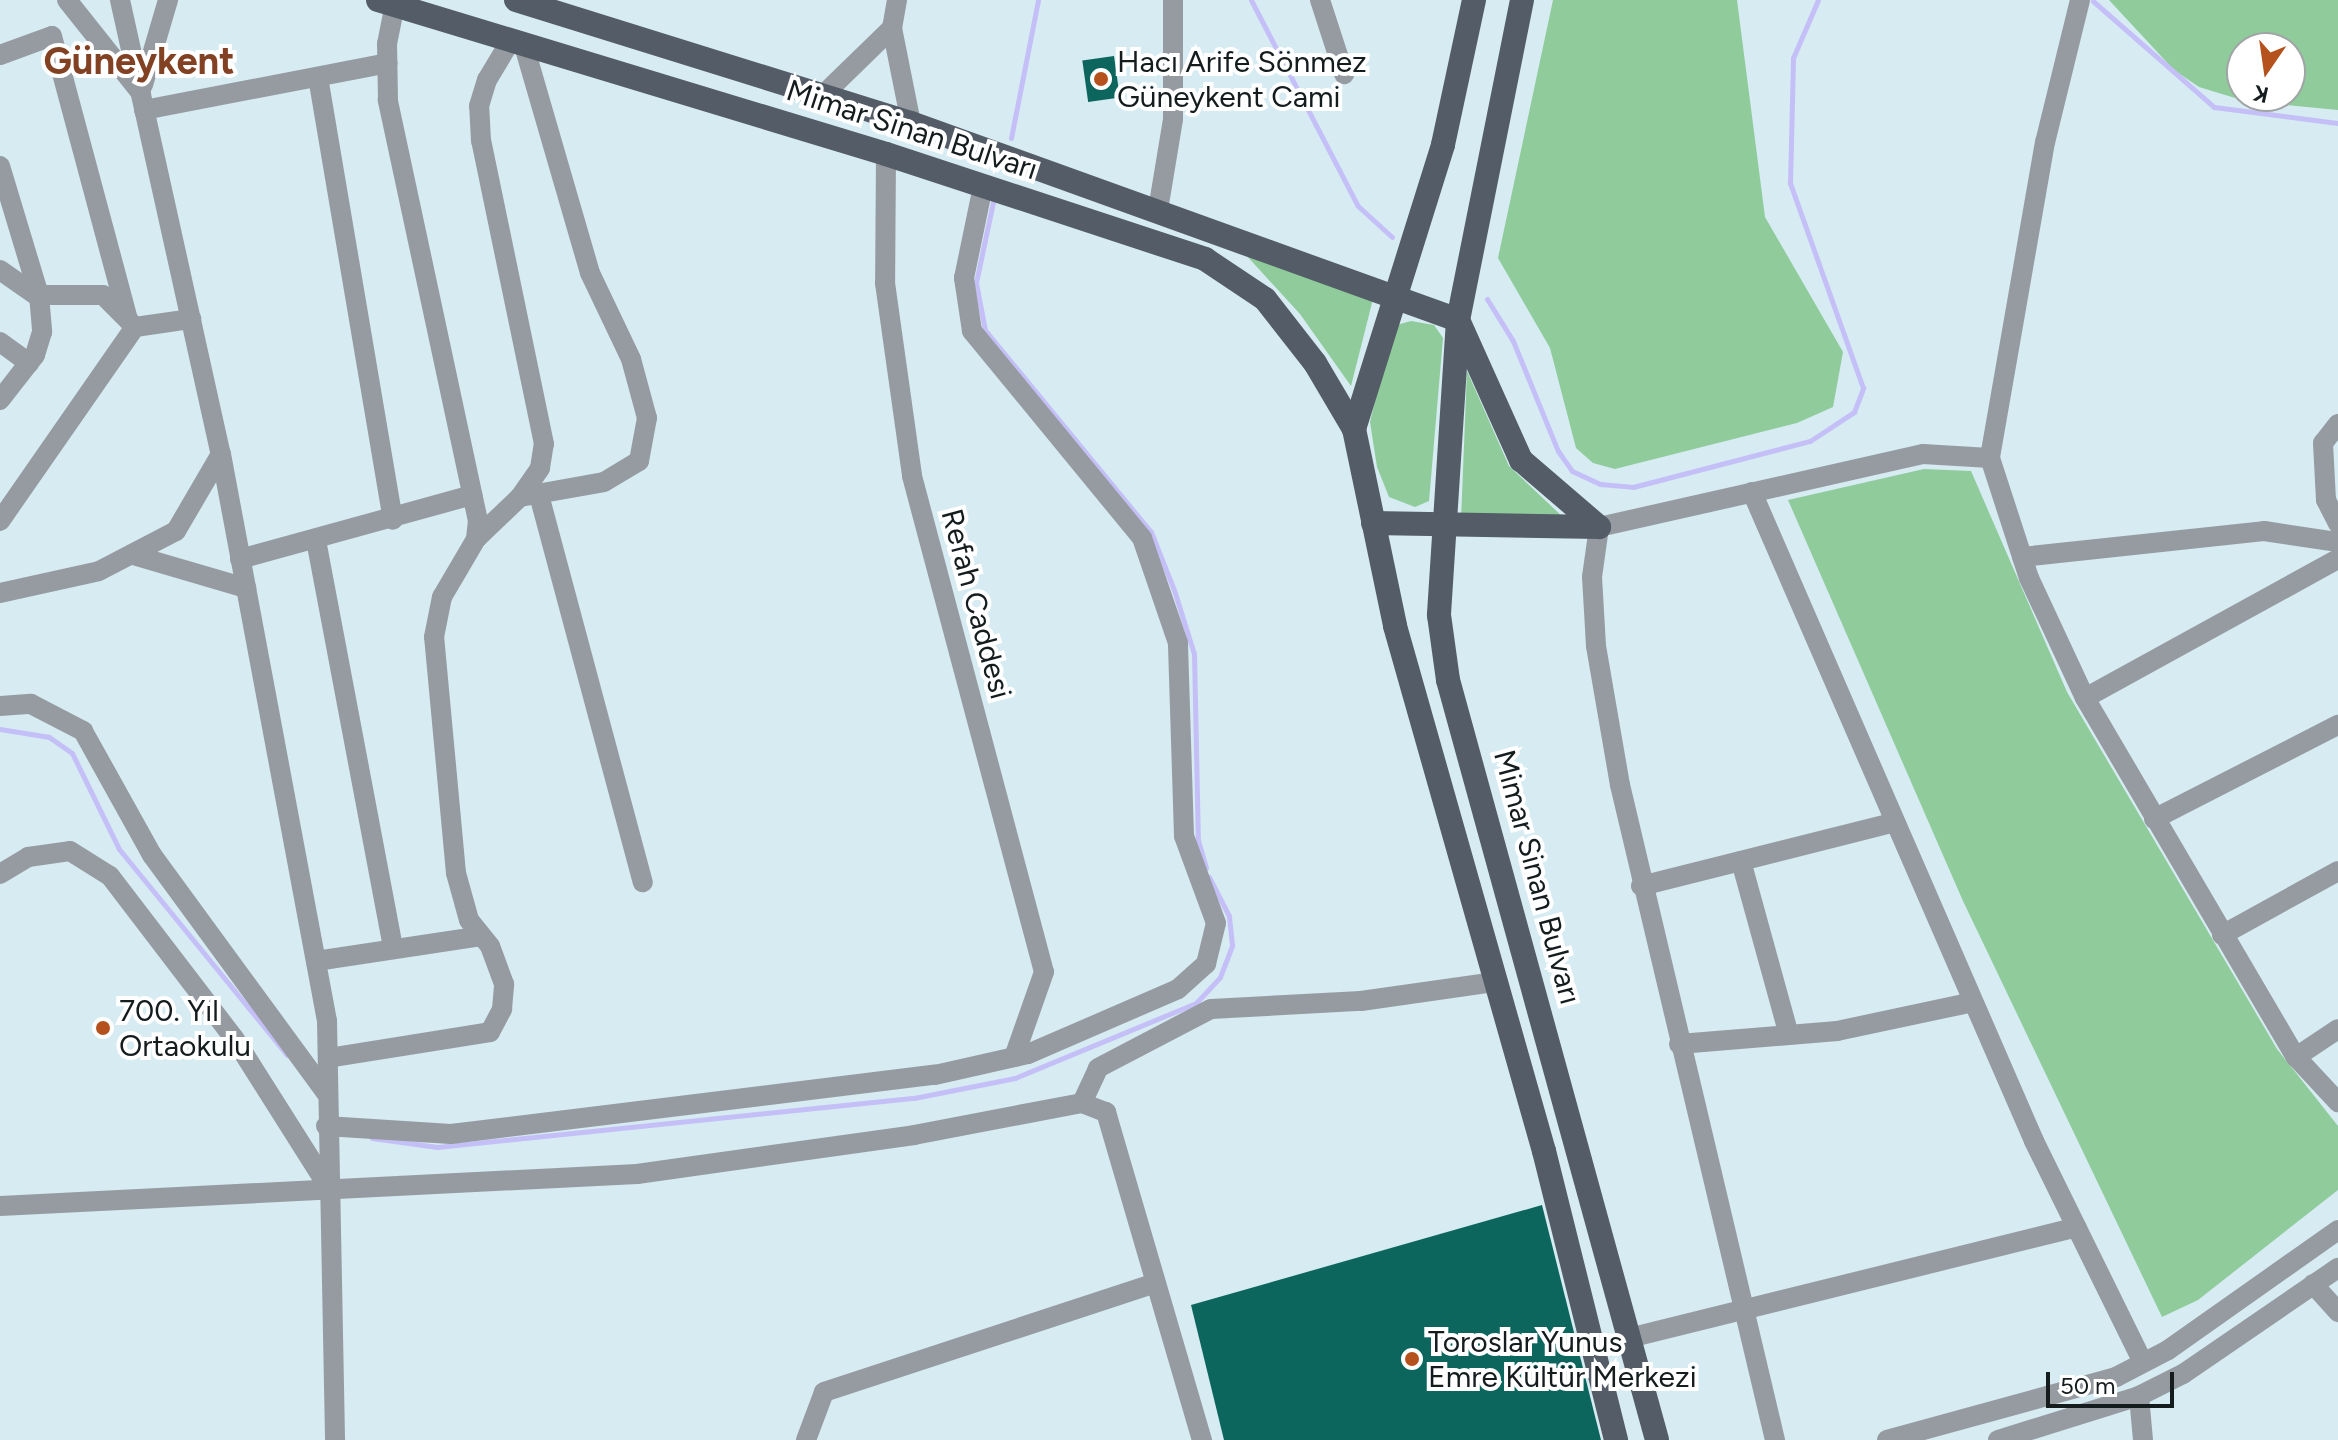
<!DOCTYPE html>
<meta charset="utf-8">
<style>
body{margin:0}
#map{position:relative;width:2338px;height:1440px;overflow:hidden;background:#d6ebf2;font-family:Figtree,sans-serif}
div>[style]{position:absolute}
.green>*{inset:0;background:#90cc9b}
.stream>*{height:5px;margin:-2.5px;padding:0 2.5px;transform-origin:2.5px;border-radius:2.5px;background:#c5bff7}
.building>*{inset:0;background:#0c665d;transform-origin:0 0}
.minor>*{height:20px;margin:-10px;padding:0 10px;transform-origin:10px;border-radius:10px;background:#969ba1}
.major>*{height:24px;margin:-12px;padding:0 12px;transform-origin:12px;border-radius:12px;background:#545c67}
.dots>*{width:22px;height:22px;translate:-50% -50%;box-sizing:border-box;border:4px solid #fff;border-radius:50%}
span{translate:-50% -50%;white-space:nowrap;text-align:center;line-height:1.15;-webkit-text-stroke:8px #fff;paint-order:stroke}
.poi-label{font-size:30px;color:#141c1e}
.left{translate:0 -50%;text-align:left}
.street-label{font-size:30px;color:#141c1e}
.district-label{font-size:38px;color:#824122;font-weight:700}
.north{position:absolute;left:2226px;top:32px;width:80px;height:80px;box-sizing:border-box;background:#fff;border:2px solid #a1a4a5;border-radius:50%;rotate:193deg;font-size:22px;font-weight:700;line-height:32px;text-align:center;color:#141c1e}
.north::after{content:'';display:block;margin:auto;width:28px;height:36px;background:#b5511c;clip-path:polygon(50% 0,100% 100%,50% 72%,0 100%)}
.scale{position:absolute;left:2046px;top:1372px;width:128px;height:36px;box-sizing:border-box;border:4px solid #141c1e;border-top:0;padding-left:10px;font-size:24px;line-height:28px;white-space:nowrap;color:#141c1e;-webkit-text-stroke:6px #fff;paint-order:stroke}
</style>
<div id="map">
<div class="green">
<i style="clip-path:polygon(1553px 0,1737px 0,1765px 217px,1843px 352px,1833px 407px,1797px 423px,1615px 469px,1593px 463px,1576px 448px,1550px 348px,1498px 258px)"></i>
<i style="clip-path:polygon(evenodd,2109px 0,2338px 0,2338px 110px,2245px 101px,2199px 87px,2174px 70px,2109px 0,2242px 48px,2290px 48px,2290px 96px,2242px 96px,2242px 48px)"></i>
<i style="clip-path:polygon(1246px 255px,1373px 299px,1351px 386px,1300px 314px)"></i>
<i style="clip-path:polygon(1411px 321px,1434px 325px,1443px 338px,1429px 501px,1415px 507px,1389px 497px,1377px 467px,1370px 422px,1393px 326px)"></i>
<i style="clip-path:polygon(1467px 371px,1509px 466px,1566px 520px,1461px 520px)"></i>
<i style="clip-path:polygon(1924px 469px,1971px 471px,2067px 692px,2277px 1049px,2338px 1126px,2338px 1190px,2198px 1300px,2162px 1317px,1963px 901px,1788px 500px)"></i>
</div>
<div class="stream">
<i style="left:1251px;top:0;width:232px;rotate:62.6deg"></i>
<i style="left:1358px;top:206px;width:46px;rotate:42.4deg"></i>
<i style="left:2093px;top:1px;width:161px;rotate:41.2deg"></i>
<i style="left:2214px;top:107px;width:125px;rotate:7.4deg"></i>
<i style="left:1011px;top:138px;width:141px;rotate:-78.9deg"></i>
<i style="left:993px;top:202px;width:83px;rotate:101.9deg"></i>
<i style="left:976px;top:283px;width:48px;rotate:79.2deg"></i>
<i style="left:985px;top:330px;width:261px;rotate:50.6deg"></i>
<i style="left:1151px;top:532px;width:62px;rotate:68.4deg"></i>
<i style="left:1174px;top:590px;width:67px;rotate:72.6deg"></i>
<i style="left:1194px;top:654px;width:186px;rotate:88.8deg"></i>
<i style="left:1198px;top:840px;width:29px;rotate:74deg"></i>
<i style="left:1487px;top:299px;width:49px;rotate:58.2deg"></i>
<i style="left:1513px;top:341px;width:119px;rotate:67.8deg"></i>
<i style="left:1558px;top:451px;width:24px;rotate:55deg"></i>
<i style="left:1572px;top:471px;width:31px;rotate:25deg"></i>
<i style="left:1600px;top:484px;width:33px;rotate:5deg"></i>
<i style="left:1633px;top:487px;width:183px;rotate:-14.6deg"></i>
<i style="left:1810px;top:441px;width:53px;rotate:-33.4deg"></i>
<i style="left:1854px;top:412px;width:26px;rotate:-69deg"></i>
<i style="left:1863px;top:388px;width:218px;rotate:-109.6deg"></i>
<i style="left:1790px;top:183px;width:125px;rotate:-88.6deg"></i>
<i style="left:1793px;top:58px;width:63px;rotate:-66.7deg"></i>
<i style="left:0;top:729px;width:50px;rotate:9.3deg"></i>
<i style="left:49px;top:737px;width:28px;rotate:35deg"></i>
<i style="left:72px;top:753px;width:107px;rotate:63.9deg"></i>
<i style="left:119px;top:849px;width:266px;rotate:50.8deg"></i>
<i style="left:372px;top:1138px;width:66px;rotate:7.9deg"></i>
<i style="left:437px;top:1147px;width:480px;rotate:-5.9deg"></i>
<i style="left:914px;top:1098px;width:103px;rotate:-11.2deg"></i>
<i style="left:1015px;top:1078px;width:196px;rotate:-22.5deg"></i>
<i style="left:1196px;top:1003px;width:35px;rotate:-47deg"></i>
<i style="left:1220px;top:977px;width:34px;rotate:-69deg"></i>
<i style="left:1232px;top:945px;width:29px;rotate:-96deg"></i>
<i style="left:1229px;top:916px;width:44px;rotate:-117.1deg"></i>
</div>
<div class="building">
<i style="left:1114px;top:56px;width:42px;height:32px;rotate:82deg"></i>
<i style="clip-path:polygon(1542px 1205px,1601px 1440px,1224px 1440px,1191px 1305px)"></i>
</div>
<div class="minor">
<i style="left:67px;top:0;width:119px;rotate:51.5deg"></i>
<i style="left:120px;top:0;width:465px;rotate:77.5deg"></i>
<i style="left:221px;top:454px;width:577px;rotate:79.41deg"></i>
<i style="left:327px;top:1021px;width:419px;rotate:88.9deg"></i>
<i style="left:897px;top:0;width:28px;rotate:100deg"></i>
<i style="left:892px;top:28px;width:97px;rotate:78.7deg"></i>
<i style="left:1320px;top:0;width:78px;rotate:72deg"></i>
<i style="left:2080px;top:0;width:146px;rotate:103.8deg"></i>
<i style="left:2045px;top:142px;width:321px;rotate:99.9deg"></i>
<i style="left:1990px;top:458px;width:126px;rotate:72deg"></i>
<i style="left:2029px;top:578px;width:132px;rotate:65deg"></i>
<i style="left:2085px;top:698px;width:416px;rotate:59.6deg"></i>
<i style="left:2296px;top:1057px;width:62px;rotate:47deg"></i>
<i style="left:0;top:55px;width:55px;rotate:-20.1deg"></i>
<i style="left:52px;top:36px;width:293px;rotate:75deg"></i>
<i style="left:318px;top:77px;width:449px;rotate:80.4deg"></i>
<i style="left:143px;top:85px;width:89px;rotate:-73.6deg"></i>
<i style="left:819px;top:99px;width:102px;rotate:-44.2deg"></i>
<i style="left:144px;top:110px;width:248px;rotate:-10.9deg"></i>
<i style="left:886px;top:154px;width:129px;rotate:90.4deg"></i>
<i style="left:885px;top:283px;width:195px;rotate:82deg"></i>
<i style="left:912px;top:476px;width:513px;rotate:75.1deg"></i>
<i style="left:1044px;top:972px;width:90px;rotate:109.4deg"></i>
<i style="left:0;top:166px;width:135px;rotate:73.2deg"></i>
<i style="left:39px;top:295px;width:37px;rotate:85deg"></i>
<i style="left:42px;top:332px;width:24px;rotate:107deg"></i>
<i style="left:35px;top:355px;width:57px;rotate:127.9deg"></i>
<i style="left:1158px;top:210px;width:92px;rotate:-80.6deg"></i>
<i style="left:1173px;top:119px;width:119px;rotate:-90deg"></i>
<i style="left:0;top:270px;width:49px;rotate:35deg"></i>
<i style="left:39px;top:295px;width:64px"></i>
<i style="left:103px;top:295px;width:45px;rotate:45deg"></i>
<i style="left:135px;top:327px;width:57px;rotate:-8.1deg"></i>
<i style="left:0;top:342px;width:36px;rotate:36deg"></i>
<i style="left:2338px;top:424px;width:24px;rotate:128deg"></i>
<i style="left:2323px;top:443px;width:57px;rotate:87deg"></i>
<i style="left:2326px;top:500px;width:27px;rotate:63deg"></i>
<i style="left:1752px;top:492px;width:708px;rotate:66.51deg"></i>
<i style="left:2034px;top:1141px;width:247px;rotate:63.8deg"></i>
<i style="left:539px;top:495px;width:401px;rotate:75deg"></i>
<i style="left:520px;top:497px;width:85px;rotate:-10.1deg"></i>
<i style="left:604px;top:482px;width:41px;rotate:-31deg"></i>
<i style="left:639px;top:461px;width:44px;rotate:-79.5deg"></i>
<i style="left:647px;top:418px;width:61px;rotate:-105.2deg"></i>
<i style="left:631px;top:359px;width:95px;rotate:-115.5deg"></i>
<i style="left:590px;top:273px;width:240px;rotate:-106.2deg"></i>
<i style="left:0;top:521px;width:236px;rotate:-55.2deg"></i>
<i style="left:476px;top:539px;width:61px;rotate:-43.7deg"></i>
<i style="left:520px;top:497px;width:35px;rotate:-55deg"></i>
<i style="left:540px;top:468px;width:24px;rotate:-81deg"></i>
<i style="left:544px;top:444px;width:309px;rotate:-101.7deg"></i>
<i style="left:481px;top:141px;width:35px;rotate:-93deg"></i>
<i style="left:479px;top:106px;width:27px;rotate:-73deg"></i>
<i style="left:487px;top:80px;width:47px;rotate:-59deg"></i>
<i style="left:316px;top:540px;width:416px;rotate:79.3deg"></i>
<i style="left:133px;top:555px;width:118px;rotate:16.3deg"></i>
<i style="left:2022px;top:557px;width:243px;rotate:-6.1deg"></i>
<i style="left:2264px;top:531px;width:75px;rotate:8.5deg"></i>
<i style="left:240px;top:559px;width:241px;rotate:-15.4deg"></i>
<i style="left:0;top:593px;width:101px;rotate:-12.5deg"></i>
<i style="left:99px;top:571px;width:87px;rotate:-27.5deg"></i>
<i style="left:176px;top:531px;width:89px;rotate:-59.7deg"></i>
<i style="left:2085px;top:698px;width:289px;rotate:-28.8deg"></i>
<i style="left:0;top:706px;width:31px;rotate:-4deg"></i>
<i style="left:31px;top:704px;width:59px;rotate:27.4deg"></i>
<i style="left:83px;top:731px;width:142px;rotate:60.9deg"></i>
<i style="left:152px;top:855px;width:296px;rotate:53.8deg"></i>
<i style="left:2154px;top:819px;width:207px;rotate:-27.1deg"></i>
<i style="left:1741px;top:861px;width:180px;rotate:74.6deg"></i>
<i style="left:0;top:874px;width:33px;rotate:-31deg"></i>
<i style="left:28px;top:857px;width:42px;rotate:-8.1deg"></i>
<i style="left:70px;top:851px;width:47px;rotate:32deg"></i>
<i style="left:110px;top:876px;width:204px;rotate:52.6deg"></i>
<i style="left:234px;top:1038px;width:178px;rotate:57.7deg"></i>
<i style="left:1641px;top:886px;width:262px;rotate:-14.1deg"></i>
<i style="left:2222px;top:935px;width:132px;rotate:-28.9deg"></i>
<i style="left:316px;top:961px;width:167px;rotate:-8.6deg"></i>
<i style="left:1679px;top:1044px;width:159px;rotate:-4.7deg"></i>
<i style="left:1837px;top:1031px;width:139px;rotate:-12deg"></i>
<i style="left:2296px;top:1057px;width:50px;rotate:-33.7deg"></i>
<i style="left:328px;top:1058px;width:164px;rotate:-9.1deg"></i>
<i style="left:490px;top:1032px;width:26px;rotate:-62deg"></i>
<i style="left:502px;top:1009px;width:25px;rotate:-85deg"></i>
<i style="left:504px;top:984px;width:40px;rotate:-110.2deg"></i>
<i style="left:490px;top:946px;width:33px;rotate:-129deg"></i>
<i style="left:469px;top:920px;width:49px;rotate:-105.5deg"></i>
<i style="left:456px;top:873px;width:237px;rotate:-95.3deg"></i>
<i style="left:434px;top:637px;width:41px;rotate:-78.7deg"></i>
<i style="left:442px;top:597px;width:67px;rotate:-59.6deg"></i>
<i style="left:476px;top:539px;width:18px;rotate:-84deg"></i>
<i style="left:478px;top:521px;width:431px;rotate:-102.1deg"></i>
<i style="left:388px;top:100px;width:56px;rotate:-91deg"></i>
<i style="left:387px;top:44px;width:41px;rotate:-78.7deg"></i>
<i style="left:1082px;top:1103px;width:38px;rotate:-65deg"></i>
<i style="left:1098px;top:1068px;width:127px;rotate:-27.6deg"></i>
<i style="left:1211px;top:1009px;width:150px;rotate:-3.1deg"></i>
<i style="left:1361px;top:1001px;width:134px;rotate:-8.1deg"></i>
<i style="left:326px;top:1126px;width:125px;rotate:3.7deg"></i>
<i style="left:451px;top:1134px;width:488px;rotate:-7deg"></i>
<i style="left:935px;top:1075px;width:95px;rotate:-12.7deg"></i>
<i style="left:1028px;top:1054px;width:163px;rotate:-23.4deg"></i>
<i style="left:1178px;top:989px;width:38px;rotate:-42deg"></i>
<i style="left:1206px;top:964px;width:42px;rotate:-76.3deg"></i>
<i style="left:1216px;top:923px;width:93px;rotate:-110.2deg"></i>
<i style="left:1184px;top:836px;width:193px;rotate:-91.8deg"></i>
<i style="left:1178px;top:643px;width:111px;rotate:-108.9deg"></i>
<i style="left:1142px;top:538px;width:268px;rotate:-129.4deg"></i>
<i style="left:972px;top:331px;width:54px;rotate:-98.6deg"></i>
<i style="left:964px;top:278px;width:94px;rotate:-78.3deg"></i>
<i style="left:0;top:1206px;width:638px;rotate:-2.88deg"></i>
<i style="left:637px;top:1174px;width:280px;rotate:-8deg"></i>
<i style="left:914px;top:1135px;width:171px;rotate:-10.8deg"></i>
<i style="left:1082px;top:1103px;width:26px;rotate:21deg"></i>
<i style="left:1106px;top:1112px;width:342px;rotate:73.7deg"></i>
<i style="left:2313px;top:1284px;width:38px;rotate:48deg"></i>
<i style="left:1629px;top:1338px;width:461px;rotate:-13.9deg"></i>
<i style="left:2139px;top:1396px;width:44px;rotate:84.8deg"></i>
<i style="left:806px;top:1440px;width:51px;rotate:-69.4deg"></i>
<i style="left:824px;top:1392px;width:349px;rotate:-18.2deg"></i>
<i style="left:1775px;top:1440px;width:673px;rotate:-103.31deg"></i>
<i style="left:1620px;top:785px;width:141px;rotate:-99.8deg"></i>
<i style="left:1596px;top:646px;width:69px;rotate:-93.3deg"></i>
<i style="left:1592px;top:577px;width:50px;rotate:-82deg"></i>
<i style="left:1599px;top:527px;width:332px;rotate:-12.7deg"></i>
<i style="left:1923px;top:454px;width:67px;rotate:3.4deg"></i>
<i style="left:1887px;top:1440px;width:238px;rotate:-15.4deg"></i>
<i style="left:2116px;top:1377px;width:59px;rotate:-27.4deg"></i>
<i style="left:2168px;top:1350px;width:208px;rotate:-35.2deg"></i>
<i style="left:1998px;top:1440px;width:148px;rotate:-17.3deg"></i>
<i style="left:2139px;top:1396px;width:49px;rotate:-26.6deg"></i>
<i style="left:2183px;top:1374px;width:188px;rotate:-34.4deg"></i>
</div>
<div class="major">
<i style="left:378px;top:0;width:531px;rotate:16.86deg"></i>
<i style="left:886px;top:154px;width:336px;rotate:18.2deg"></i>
<i style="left:1205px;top:259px;width:72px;rotate:33.7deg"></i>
<i style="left:1265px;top:299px;width:81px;rotate:52deg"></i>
<i style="left:1315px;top:363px;width:77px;rotate:59.4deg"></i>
<i style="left:516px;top:0;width:414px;rotate:17.3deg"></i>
<i style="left:911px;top:123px;width:581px;rotate:19.81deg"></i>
<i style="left:1458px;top:320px;width:154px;rotate:65.8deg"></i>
<i style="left:1521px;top:460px;width:103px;rotate:40.7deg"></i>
<i style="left:1474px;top:0;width:148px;rotate:102.1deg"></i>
<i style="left:1443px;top:145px;width:298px;rotate:107.4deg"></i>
<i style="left:1354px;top:429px;width:201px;rotate:78.2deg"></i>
<i style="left:1395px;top:626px;width:546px;rotate:74.16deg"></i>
<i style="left:1544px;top:1151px;width:298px;rotate:76deg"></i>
<i style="left:1522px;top:0;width:326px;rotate:101.3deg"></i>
<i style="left:1458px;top:320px;width:296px;rotate:93.7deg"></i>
<i style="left:1439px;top:615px;width:66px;rotate:82.1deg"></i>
<i style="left:1448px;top:680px;width:788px;rotate:74.62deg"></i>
<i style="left:1373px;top:523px;width:226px;rotate:1deg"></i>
</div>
<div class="dots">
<i style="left:1101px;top:79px;background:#b5511c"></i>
<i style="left:103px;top:1028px;background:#b5511c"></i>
<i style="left:1412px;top:1359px;background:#b5511c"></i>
</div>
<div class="poi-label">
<span class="left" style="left:1117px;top:79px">Hacı Arife Sönmez<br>Güneykent Cami</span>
<span class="left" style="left:119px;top:1028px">700. Yıl<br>Ortaokulu</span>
<span class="left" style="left:1428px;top:1359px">Toroslar Yunus<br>Emre Kültür Merkezi</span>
</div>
<div class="street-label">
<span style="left:912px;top:130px;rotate:18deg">Mimar Sinan Bulvarı</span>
<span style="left:976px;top:604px;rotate:75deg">Refah Caddesi</span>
<span style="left:1537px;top:877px;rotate:75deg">Mimar Sinan Bulvarı</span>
</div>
<div class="district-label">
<span style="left:139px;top:62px">Güneykent</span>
</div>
<div class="north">K</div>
<div class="scale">50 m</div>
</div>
